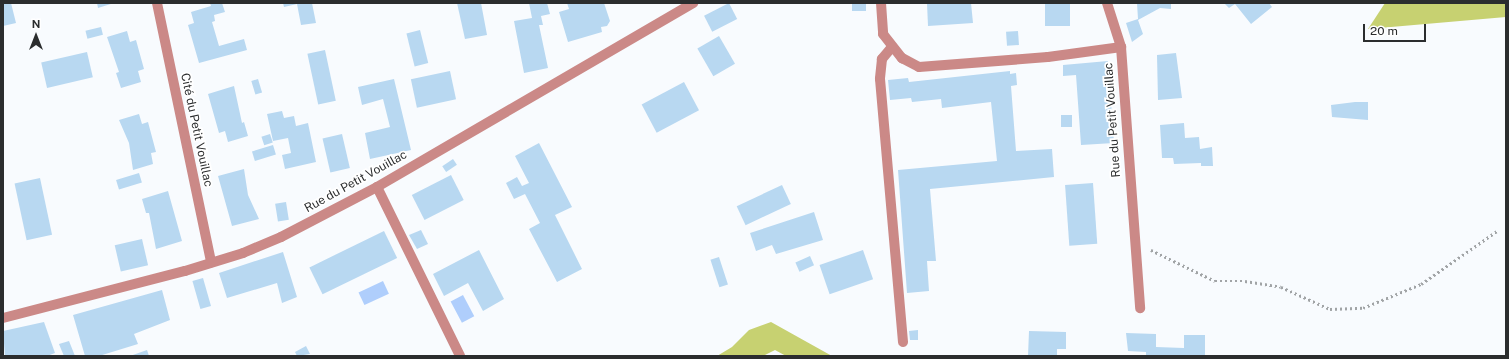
<!DOCTYPE html>
<meta charset="utf-8">
<style>
body{margin:0}
#map{position:relative;width:1509px;height:359px;overflow:hidden;background:#f8fbfe;font-family:"Public Sans",sans-serif}
div>[style]{position:absolute}
.forest>*{inset:0;background:#c7d171}
.water>*{inset:0;background:#afcefc;transform-origin:0 0}
.building>*{inset:0;background:#b8d8f1;transform-origin:0 0}
.path>*{height:2.5px;margin-top:-1.25px;transform-origin:0;background:repeating-linear-gradient(90deg,#a1a4a6 0 2px,transparent 0 5px)}
.lane>*{height:10px;margin:-5px;padding:0 5px;transform-origin:5px;border-radius:5px;background:#cb8987}
.street>*{height:10px;margin:-5px;padding:0 5px;transform-origin:5px;border-radius:5px;background:#cb8987}
span{translate:-50% -50%;white-space:nowrap;text-align:center;line-height:1.15;-webkit-text-stroke:3.5px #fff;paint-order:stroke}
.street-label{font-size:12px;color:#2b2d2e}
.frame{position:absolute;inset:0;border:4px solid #2b2d2e;pointer-events:none}
.north{position:absolute;left:16px;top:16px;width:40px;height:40px;-webkit-text-stroke:3px #fff;paint-order:stroke;rotate:0deg;font-size:11px;font-weight:700;line-height:16px;text-align:center;color:#2b2d2e}
.north::after{content:'';display:block;margin:auto;width:14px;height:18px;background:#2b2d2e;clip-path:polygon(50% 0,100% 100%,50% 72%,0 100%)}
.scale{position:absolute;left:1363px;top:24px;width:63px;height:18px;box-sizing:border-box;border:2px solid #2b2d2e;border-top:0;padding-left:5px;font-size:12px;line-height:14px;white-space:nowrap;color:#2b2d2e;-webkit-text-stroke:3px #fff;paint-order:stroke}
</style>
<div id="map">
<div class="forest">
<i style="clip-path:polygon(1385px 3px,1506px 3px,1506px 17px,1368px 29px)"></i>
<i style="clip-path:polygon(771px 322px,832px 356px,786px 356px,775px 350px,763px 356px,717px 356px,732px 347px,749px 330px)"></i>
</div>
<div class="water">
<i style="left:383px;top:281px;width:14px;height:27px;rotate:65deg"></i>
<i style="left:463px;top:295px;width:24px;height:14px;rotate:62deg"></i>
</div>
<div class="building">
<i style="clip-path:polygon(3px 3px,11px 3px,16px 23px,3px 26px)"></i>
<i style="clip-path:polygon(97px 3px,114px 3px,98px 8px)"></i>
<i style="clip-path:polygon(210px 3px,222px 3px,225px 12px,214px 15px,215px 21px,212px 22px,219px 46px,244px 39px,247px 50px,199px 63px,188px 25px,194px 23px,191px 12px,211px 6px)"></i>
<i style="clip-path:polygon(283px 3px,312px 3px,316px 23px,301px 25px,297px 4px,284px 7px)"></i>
<i style="clip-path:polygon(457px 3px,481px 3px,487px 35px,465px 39px)"></i>
<i style="clip-path:polygon(529px 3px,547px 3px,550px 14px,541px 16px,543px 25px,539px 25px,548px 68px,524px 73px,514px 21px,532px 18px)"></i>
<i style="clip-path:polygon(567px 3px,604px 3px,610px 21px,607px 26px,601px 27px,602px 32px,568px 42px,559px 12px,569px 9px)"></i>
<i style="left:729px;top:3px;width:18px;height:28px;rotate:63deg"></i>
<i style="left:852px;top:3px;width:14px;height:8px"></i>
<i style="clip-path:polygon(927px 3px,971px 3px,973px 23px,928px 26px)"></i>
<i style="left:1045px;top:3px;width:25px;height:23px"></i>
<i style="clip-path:polygon(1137px 3px,1171px 3px,1171px 9px,1160px 8px,1138px 20px,1143px 34px,1132px 42px,1126px 23px,1138px 19px)"></i>
<i style="clip-path:polygon(1224px 3px,1269px 3px,1272px 7px,1251px 24px,1235px 4px,1229px 8px)"></i>
<i style="left:101px;top:27px;width:8px;height:16px;rotate:76deg"></i>
<i style="left:420px;top:30px;width:34px;height:14px;rotate:76deg"></i>
<i style="clip-path:polygon(127px 31px,130px 42px,136px 40px,144px 69px,138px 71px,141px 82px,121px 88px,116px 73px,119px 72px,107px 37px)"></i>
<i style="left:1018px;top:31px;width:14px;height:12px;rotate:86deg"></i>
<i style="left:719px;top:36px;width:32px;height:25px;rotate:60deg"></i>
<i style="left:325px;top:50px;width:52px;height:18px;rotate:78deg"></i>
<i style="left:87px;top:52px;width:26px;height:47px;rotate:77deg"></i>
<i style="clip-path:polygon(1176px 53px,1182px 98px,1158px 100px,1157px 55px)"></i>
<i style="clip-path:polygon(1108px 61px,1114px 143px,1081px 145px,1076px 75px,1063px 76px,1063px 65px)"></i>
<i style="left:450px;top:71px;width:29px;height:40px;rotate:78deg"></i>
<i style="clip-path:polygon(1010px 71px,1010px 74px,1016px 73px,1017px 85px,1011px 86px,1016px 151px,1052px 149px,1054px 177px,930px 189px,936px 261px,927px 261px,929px 291px,907px 293px,898px 170px,997px 161px,991px 102px,942px 108px,941px 99px,912px 102px,911px 98px,890px 100px,888px 80px,908px 78px,909px 82px)"></i>
<i style="left:258px;top:79px;width:14px;height:7px;rotate:73deg"></i>
<i style="clip-path:polygon(394px 79px,411px 150px,370px 159px,365px 133px,390px 127px,383px 99px,362px 105px,358px 87px)"></i>
<i style="left:684px;top:82px;width:32px;height:48px;rotate:62deg"></i>
<i style="clip-path:polygon(234px 86px,242px 123px,244px 122px,248px 136px,228px 142px,225px 131px,219px 133px,208px 94px)"></i>
<i style="clip-path:polygon(1355px 102px,1368px 102px,1368px 120px,1332px 117px,1331px 105px)"></i>
<i style="clip-path:polygon(282px 111px,284px 118px,294px 116px,296px 126px,308px 123px,316px 162px,285px 169px,282px 155px,291px 153px,288px 138px,273px 141px,267px 114px)"></i>
<i style="clip-path:polygon(139px 114px,142px 124px,148px 122px,156px 152px,151px 153px,153px 164px,133px 170px,129px 143px,119px 120px)"></i>
<i style="left:1061px;top:115px;width:11px;height:12px"></i>
<i style="clip-path:polygon(1184px 123px,1185px 138px,1199px 137px,1200px 149px,1212px 147px,1213px 166px,1201px 166px,1201px 163px,1174px 164px,1173px 158px,1162px 158px,1160px 125px)"></i>
<i style="left:270px;top:134px;width:9px;height:9px;rotate:72deg"></i>
<i style="left:342px;top:134px;width:35px;height:20px;rotate:77deg"></i>
<i style="clip-path:polygon(539px 143px,572px 207px,555px 215px,582px 269px,557px 282px,529px 229px,540px 223px,525px 194px,514px 199px,506px 183px,517px 177px,522px 186px,529px 183px,515px 156px)"></i>
<i style="left:273px;top:145px;width:10px;height:22px;rotate:73deg"></i>
<i style="left:453px;top:159px;width:7px;height:13px;rotate:56deg"></i>
<i style="clip-path:polygon(244px 169px,248px 195px,259px 219px,232px 226px,218px 176px)"></i>
<i style="left:139px;top:173px;width:10px;height:24px;rotate:73deg"></i>
<i style="left:451px;top:175px;width:28px;height:44px;rotate:63deg"></i>
<i style="left:40px;top:178px;width:58px;height:26px;rotate:78deg"></i>
<i style="left:1093px;top:183px;width:61px;height:28px;rotate:86deg"></i>
<i style="left:782px;top:185px;width:21px;height:50px;rotate:65deg"></i>
<i style="clip-path:polygon(168px 191px,182px 241px,156px 249px,149px 213px,146px 213px,142px 199px)"></i>
<i style="left:286px;top:202px;width:18px;height:11px;rotate:81deg"></i>
<i style="clip-path:polygon(814px 212px,823px 240px,776px 254px,772px 245px,756px 251px,750px 233px)"></i>
<i style="clip-path:polygon(421px 230px,428px 244px,417px 249px,409px 235px)"></i>
<i style="left:384px;top:231px;width:30px;height:83px;rotate:64deg"></i>
<i style="left:142px;top:239px;width:27px;height:28px;rotate:77deg"></i>
<i style="clip-path:polygon(479px 250px,504px 299px,483px 311px,468px 283px,444px 296px,433px 274px)"></i>
<i style="left:863px;top:250px;width:31px;height:46px;rotate:71deg"></i>
<i style="clip-path:polygon(283px 252px,297px 297px,282px 303px,277px 283px,227px 298px,219px 273px)"></i>
<i style="left:810px;top:256px;width:10px;height:16px;rotate:66deg"></i>
<i style="left:719px;top:257px;width:29px;height:9px;rotate:72deg"></i>
<i style="left:203px;top:278px;width:29px;height:11px;rotate:74deg"></i>
<i style="clip-path:polygon(162px 290px,170px 320px,134px 334px,138px 344px,99px 356px,85px 356px,73px 315px)"></i>
<i style="clip-path:polygon(44px 322px,55px 353px,47px 356px,5px 356px,3px 331px)"></i>
<i style="clip-path:polygon(918px 330px,918px 340px,910px 340px,909px 331px)"></i>
<i style="clip-path:polygon(1029px 331px,1066px 332px,1066px 349px,1057px 349px,1057px 356px,1028px 356px)"></i>
<i style="clip-path:polygon(1126px 333px,1156px 334px,1156px 347px,1184px 348px,1184px 335px,1205px 335px,1205px 356px,1146px 356px,1146px 352px,1128px 351px)"></i>
<i style="clip-path:polygon(69px 341px,75px 356px,64px 356px,61px 349px,59px 344px)"></i>
<i style="clip-path:polygon(306px 346px,310px 354px,297px 356px,295px 352px)"></i>
<i style="clip-path:polygon(147px 350px,149px 356px,130px 356px)"></i>
</div>
<div class="path">
<i style="left:1151px;top:250px;width:71px;rotate:25.8deg"></i>
<i style="left:1215px;top:281px;width:30px"></i>
<i style="left:1245px;top:281px;width:36px;rotate:9deg"></i>
<i style="left:1281px;top:287px;width:54px;rotate:24.2deg"></i>
<i style="left:1330px;top:309px;width:33px;rotate:-2deg"></i>
<i style="left:1363px;top:308px;width:63px;rotate:-22.5deg"></i>
<i style="left:1421px;top:284px;width:93px;rotate:-34.9deg"></i>
</div>
<div class="lane">
<i style="left:377px;top:187px;width:188px;rotate:63.8deg"></i>
</div>
<div class="street">
<i style="left:157px;top:3px;width:265px;rotate:78.2deg"></i>
<i style="left:881px;top:3px;width:31px;rotate:86deg"></i>
<i style="left:883px;top:34px;width:31px;rotate:52deg"></i>
<i style="left:902px;top:58px;width:19px;rotate:28deg"></i>
<i style="left:919px;top:67px;width:129px;rotate:-4.4deg"></i>
<i style="left:1048px;top:57px;width:74px;rotate:-7.8deg"></i>
<i style="left:1121px;top:47px;width:262px;rotate:85.8deg"></i>
<i style="left:1107px;top:3px;width:46px;rotate:72.3deg"></i>
<i style="left:892px;top:47px;width:16px;rotate:130deg"></i>
<i style="left:882px;top:59px;width:20px;rotate:96deg"></i>
<i style="left:880px;top:79px;width:264px;rotate:85deg"></i>
<i style="left:3px;top:318px;width:188px;rotate:-14.5deg"></i>
<i style="left:185px;top:271px;width:61px;rotate:-17.2deg"></i>
<i style="left:243px;top:253px;width:41px;rotate:-22.8deg"></i>
<i style="left:281px;top:237px;width:108px;rotate:-27.5deg"></i>
<i style="left:377px;top:187px;width:366px;rotate:-30.2deg"></i>
</div>
<div class="street-label">
<span style="left:1113px;top:120px;rotate:-94deg">Rue du Petit Vouillac</span>
<span style="left:196px;top:130px;rotate:78deg">Cité du Petit Vouillac</span>
<span style="left:356px;top:182px;rotate:-29deg">Rue du Petit Vouillac</span>
</div>
<div class="frame"></div>
<div class="north">N</div>
<div class="scale">20 m</div>
</div>
